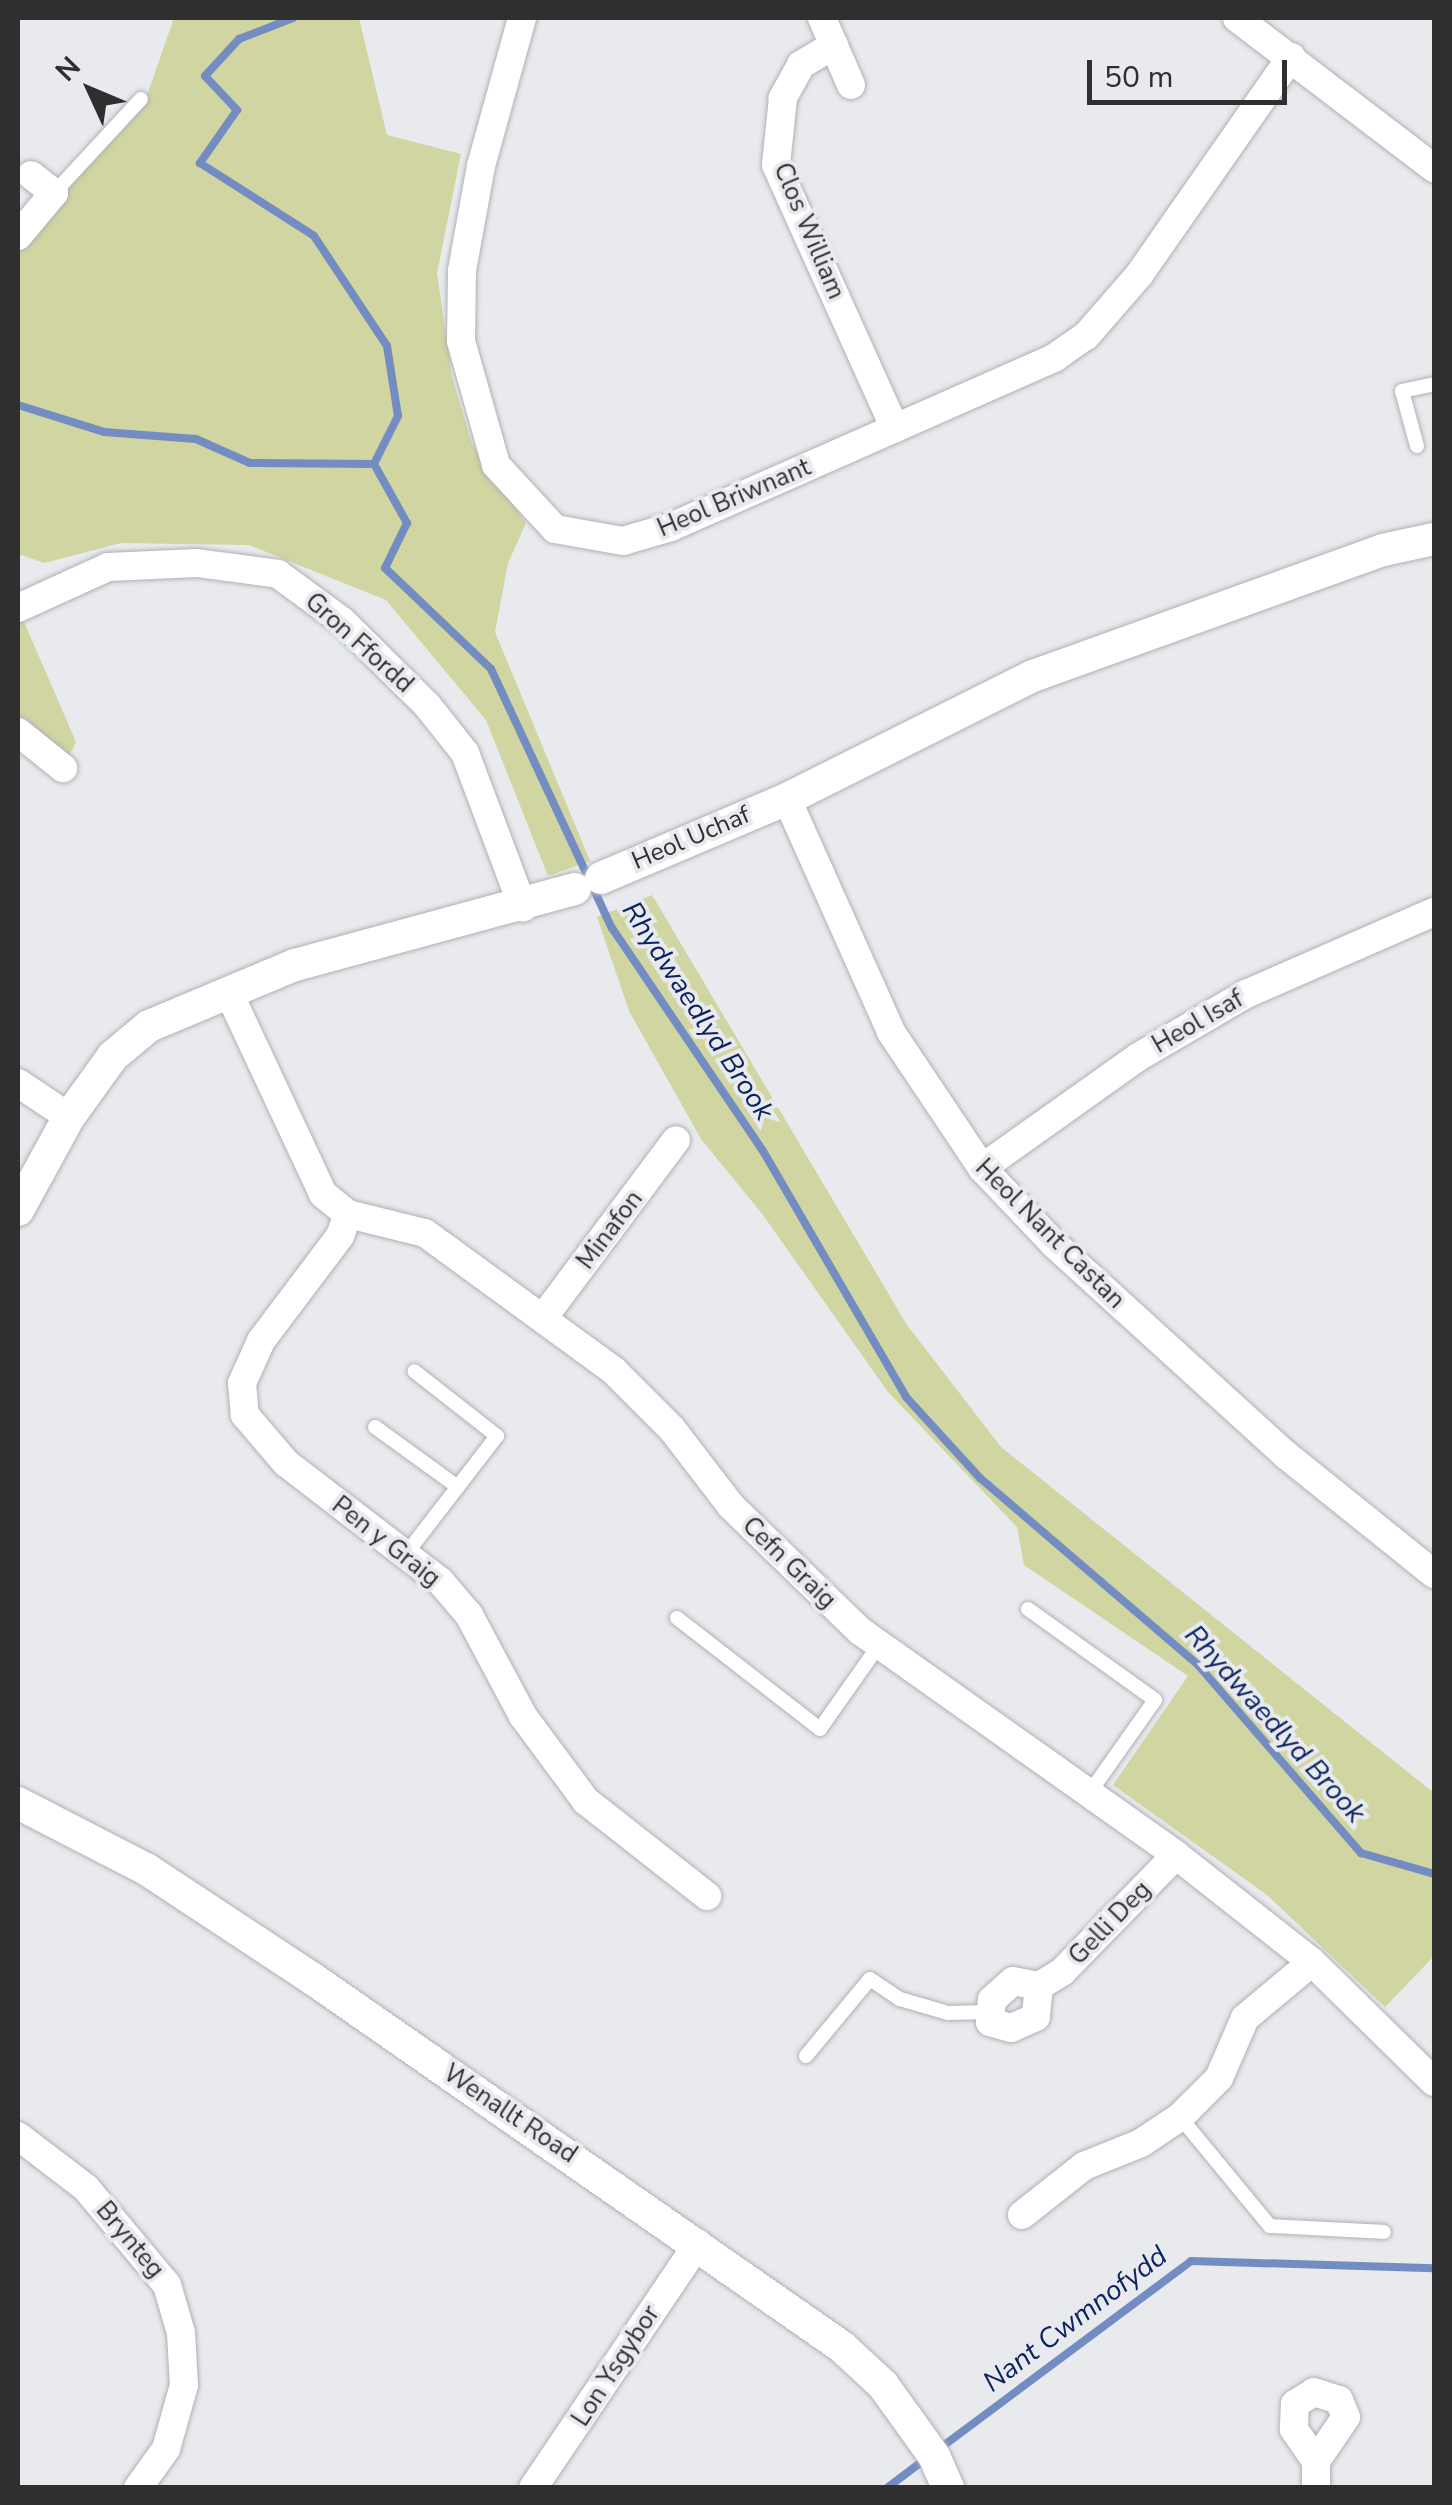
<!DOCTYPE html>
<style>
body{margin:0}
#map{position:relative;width:1452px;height:2505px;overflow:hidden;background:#e8eaee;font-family:"Nunito Sans",sans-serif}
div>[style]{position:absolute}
.green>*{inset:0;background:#d1d5a1}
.stream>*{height:8px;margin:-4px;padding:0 4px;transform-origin:4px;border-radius:4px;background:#738cc2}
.roads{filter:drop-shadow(0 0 2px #b0b1b5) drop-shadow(0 0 2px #b0b1b5)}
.service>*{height:14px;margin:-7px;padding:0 7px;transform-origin:7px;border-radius:7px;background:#fff}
.minor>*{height:28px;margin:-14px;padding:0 14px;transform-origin:14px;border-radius:14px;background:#fff}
.tertiary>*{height:32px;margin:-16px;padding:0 16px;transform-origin:16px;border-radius:16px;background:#fff}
span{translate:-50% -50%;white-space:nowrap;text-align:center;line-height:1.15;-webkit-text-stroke:8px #e8eaee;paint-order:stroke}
.street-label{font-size:25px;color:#2f2f30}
.water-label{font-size:28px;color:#0c2362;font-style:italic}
.frame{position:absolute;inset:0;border:20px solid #2f2f30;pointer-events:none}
.north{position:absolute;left:40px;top:40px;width:100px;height:100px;-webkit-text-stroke:8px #e8eaee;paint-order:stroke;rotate:314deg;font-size:28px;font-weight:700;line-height:40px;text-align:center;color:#2f2f30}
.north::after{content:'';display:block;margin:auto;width:35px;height:45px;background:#2f2f30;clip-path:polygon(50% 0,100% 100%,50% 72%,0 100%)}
.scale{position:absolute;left:1087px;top:60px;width:200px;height:45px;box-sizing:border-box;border:5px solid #2f2f30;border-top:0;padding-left:12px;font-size:30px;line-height:35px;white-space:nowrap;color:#2f2f30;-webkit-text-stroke:8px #e8eaee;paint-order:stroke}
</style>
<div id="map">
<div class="green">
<i style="clip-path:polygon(174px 18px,359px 18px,387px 135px,461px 154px,437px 273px,452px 377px,472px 444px,526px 523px,508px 563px,495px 632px,590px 861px,548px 876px,486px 720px,386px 600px,249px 545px,121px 543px,44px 563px,18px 554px,18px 236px,145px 101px)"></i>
<i style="clip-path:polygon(18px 608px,76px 742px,63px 768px,18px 732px)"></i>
<i style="clip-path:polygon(652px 895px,907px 1325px,1001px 1447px,1434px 1793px,1434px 1956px,1385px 2007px,1267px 1895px,1113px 1785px,1188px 1676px,1024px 1565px,1017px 1527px,888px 1392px,763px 1215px,701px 1139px,629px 1011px,597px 917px)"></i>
</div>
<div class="stream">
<i style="left:293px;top:18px;width:58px;rotate:158.7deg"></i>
<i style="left:239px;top:39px;width:50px;rotate:132.6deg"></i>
<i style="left:205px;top:76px;width:47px;rotate:46.7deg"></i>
<i style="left:237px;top:110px;width:65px;rotate:124.9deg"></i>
<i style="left:200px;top:163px;width:135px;rotate:32.6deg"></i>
<i style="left:314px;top:236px;width:132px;rotate:56.4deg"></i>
<i style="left:387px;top:346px;width:71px;rotate:81.1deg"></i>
<i style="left:398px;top:416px;width:54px;rotate:116.6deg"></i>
<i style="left:374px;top:464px;width:68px;rotate:60.8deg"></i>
<i style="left:407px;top:523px;width:50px;rotate:116.1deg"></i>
<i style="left:385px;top:568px;width:146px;rotate:43.6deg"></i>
<i style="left:491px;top:669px;width:286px;rotate:65deg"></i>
<i style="left:612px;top:928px;width:269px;rotate:55.9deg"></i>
<i style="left:763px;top:1151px;width:285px;rotate:59.8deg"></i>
<i style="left:906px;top:1397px;width:110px;rotate:47.6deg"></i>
<i style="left:980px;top:1478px;width:287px;rotate:40.6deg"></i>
<i style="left:1198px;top:1665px;width:249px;rotate:49.1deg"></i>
<i style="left:1361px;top:1853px;width:76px;rotate:16deg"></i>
<i style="left:18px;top:405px;width:90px;rotate:17.4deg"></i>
<i style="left:104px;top:432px;width:92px;rotate:4.4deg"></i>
<i style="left:196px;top:439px;width:59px;rotate:24deg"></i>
<i style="left:250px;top:463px;width:124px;rotate:0.5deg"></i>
<i style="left:939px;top:2449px;width:314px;rotate:-36.7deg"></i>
<i style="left:1191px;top:2261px;width:243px;rotate:1.7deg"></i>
<i style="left:887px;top:2488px;width:46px;rotate:-37.1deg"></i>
</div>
<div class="roads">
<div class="service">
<i style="left:54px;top:193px;width:128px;rotate:-47.2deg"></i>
<i style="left:1417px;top:446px;width:57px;rotate:-105.3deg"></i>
<i style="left:1402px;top:391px;width:33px;rotate:-12deg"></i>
<i style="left:375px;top:1427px;width:102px;rotate:35.9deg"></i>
<i style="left:406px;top:1554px;width:149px;rotate:-52.4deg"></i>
<i style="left:497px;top:1436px;width:105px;rotate:-141.9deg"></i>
<i style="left:1028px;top:1609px;width:156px;rotate:35.6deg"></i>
<i style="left:1155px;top:1700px;width:113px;rotate:125.2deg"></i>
<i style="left:677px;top:1618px;width:181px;rotate:37.8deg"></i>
<i style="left:820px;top:1729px;width:103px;rotate:-54.9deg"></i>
<i style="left:806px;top:2056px;width:100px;rotate:-50.3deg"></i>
<i style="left:870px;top:1979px;width:36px;rotate:34deg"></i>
<i style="left:900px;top:1999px;width:50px;rotate:16.3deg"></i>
<i style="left:948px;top:2013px;width:41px;rotate:-1.4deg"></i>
<i style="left:1180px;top:2117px;width:141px;rotate:50.5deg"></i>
<i style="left:1270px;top:2226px;width:114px;rotate:3deg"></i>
</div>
<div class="minor">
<i style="left:522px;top:18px;width:154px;rotate:105.5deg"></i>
<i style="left:481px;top:166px;width:107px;rotate:100.3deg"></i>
<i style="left:462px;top:271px;width:70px;rotate:90.8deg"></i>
<i style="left:461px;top:341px;width:129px;rotate:74.2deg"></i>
<i style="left:496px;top:465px;width:87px;rotate:47.3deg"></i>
<i style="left:555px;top:529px;width:69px;rotate:10deg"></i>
<i style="left:623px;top:541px;width:50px;rotate:-16.3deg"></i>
<i style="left:671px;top:527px;width:419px;rotate:-23.8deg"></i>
<i style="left:1054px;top:358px;width:39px;rotate:-35deg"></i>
<i style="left:1086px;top:336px;width:81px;rotate:-49deg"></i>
<i style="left:1139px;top:275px;width:266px;rotate:-55.1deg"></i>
<i style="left:822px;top:18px;width:73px;rotate:66.6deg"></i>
<i style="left:1237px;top:18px;width:248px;rotate:37.3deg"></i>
<i style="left:834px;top:45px;width:39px;rotate:149deg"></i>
<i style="left:801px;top:65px;width:38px;rotate:119deg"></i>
<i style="left:783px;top:98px;width:67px;rotate:96deg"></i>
<i style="left:776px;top:165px;width:289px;rotate:65.7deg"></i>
<i style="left:18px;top:236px;width:56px;rotate:-50.1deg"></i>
<i style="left:54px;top:193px;width:29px;rotate:-142deg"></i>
<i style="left:18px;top:608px;width:99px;rotate:-24.5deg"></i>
<i style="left:108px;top:567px;width:89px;rotate:-2.6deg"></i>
<i style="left:197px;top:563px;width:82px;rotate:7.7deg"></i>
<i style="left:278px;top:574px;width:79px;rotate:36.3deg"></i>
<i style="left:342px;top:621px;width:120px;rotate:44.7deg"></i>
<i style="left:427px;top:705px;width:61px;rotate:51.6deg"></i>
<i style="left:465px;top:753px;width:165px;rotate:69.4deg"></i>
<i style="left:18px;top:732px;width:58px;rotate:38.7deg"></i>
<i style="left:787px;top:799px;width:255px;rotate:65.9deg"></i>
<i style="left:891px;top:1032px;width:164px;rotate:56.2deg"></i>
<i style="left:982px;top:1168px;width:105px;rotate:46.5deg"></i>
<i style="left:1054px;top:1244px;width:314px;rotate:42.3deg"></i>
<i style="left:1286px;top:1455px;width:190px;rotate:38.8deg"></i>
<i style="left:228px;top:991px;width:224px;rotate:64.9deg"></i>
<i style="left:323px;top:1194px;width:32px;rotate:39deg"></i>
<i style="left:348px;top:1214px;width:79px;rotate:13.9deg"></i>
<i style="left:425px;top:1233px;width:234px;rotate:36.1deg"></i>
<i style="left:614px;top:1371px;width:82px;rotate:45deg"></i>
<i style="left:672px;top:1429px;width:97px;rotate:52.5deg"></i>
<i style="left:731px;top:1506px;width:180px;rotate:44.1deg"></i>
<i style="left:860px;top:1631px;width:387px;rotate:35.3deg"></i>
<i style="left:1176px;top:1855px;width:173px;rotate:38.2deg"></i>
<i style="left:1312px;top:1962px;width:171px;rotate:44.5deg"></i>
<i style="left:18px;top:1083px;width:61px;rotate:33.7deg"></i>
<i style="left:982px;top:1168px;width:191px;rotate:-35.4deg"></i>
<i style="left:1138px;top:1057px;width:125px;rotate:-30.3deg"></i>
<i style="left:1246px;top:994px;width:205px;rotate:-23.6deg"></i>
<i style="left:348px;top:1214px;width:23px;rotate:110deg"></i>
<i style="left:340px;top:1236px;width:131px;rotate:127deg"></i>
<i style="left:261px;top:1341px;width:46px;rotate:114.3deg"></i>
<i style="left:242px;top:1383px;width:32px;rotate:85deg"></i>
<i style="left:245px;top:1415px;width:63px;rotate:49.5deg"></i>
<i style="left:286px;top:1463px;width:194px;rotate:37.5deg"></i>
<i style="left:440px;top:1581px;width:45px;rotate:49.5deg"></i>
<i style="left:469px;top:1615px;width:115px;rotate:61.9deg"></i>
<i style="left:523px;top:1716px;width:106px;rotate:53.5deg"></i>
<i style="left:586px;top:1801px;width:154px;rotate:38.1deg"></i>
<i style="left:543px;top:1318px;width:222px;rotate:-53.2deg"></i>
<i style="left:1039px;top:1986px;width:31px;rotate:96deg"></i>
<i style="left:1036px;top:2017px;width:27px;rotate:156deg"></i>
<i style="left:1011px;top:2028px;width:22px;rotate:-164deg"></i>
<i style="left:990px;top:2022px;width:22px;rotate:-85deg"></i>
<i style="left:992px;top:2000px;width:28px;rotate:-42deg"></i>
<i style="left:1013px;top:1981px;width:26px;rotate:11deg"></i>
<i style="left:1039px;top:1986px;width:27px;rotate:-31deg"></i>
<i style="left:1062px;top:1972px;width:163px;rotate:-45.7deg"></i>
<i style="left:18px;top:2136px;width:86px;rotate:37.4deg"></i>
<i style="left:86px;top:2188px;width:126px;rotate:50.1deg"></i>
<i style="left:167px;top:2285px;width:50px;rotate:73.7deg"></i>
<i style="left:181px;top:2333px;width:52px;rotate:86.7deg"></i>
<i style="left:184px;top:2385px;width:66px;rotate:105.7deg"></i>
<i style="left:166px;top:2449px;width:48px;rotate:125.7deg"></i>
<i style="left:1022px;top:2215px;width:79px;rotate:-38.3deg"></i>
<i style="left:1084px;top:2166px;width:61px;rotate:-22deg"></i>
<i style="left:1141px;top:2143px;width:47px;rotate:-33.7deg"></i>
<i style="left:1180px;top:2117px;width:55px;rotate:-45deg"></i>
<i style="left:1219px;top:2078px;width:65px;rotate:-66.6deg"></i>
<i style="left:1245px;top:2018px;width:87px;rotate:-39.9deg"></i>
<i style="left:1314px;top:2392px;width:26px;rotate:18deg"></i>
<i style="left:1339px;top:2400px;width:18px;rotate:68deg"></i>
<i style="left:1346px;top:2417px;width:53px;rotate:124.3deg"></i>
<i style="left:1316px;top:2461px;width:39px;rotate:-125deg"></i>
<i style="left:1294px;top:2429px;width:25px;rotate:-88deg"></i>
<i style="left:1295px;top:2404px;width:22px;rotate:-32deg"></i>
<i style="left:533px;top:2488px;width:295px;rotate:-56deg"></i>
<i style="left:1316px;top:2488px;width:27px;rotate:-90deg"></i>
</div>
<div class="tertiary">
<i style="left:601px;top:878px;width:202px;rotate:-23deg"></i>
<i style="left:787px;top:799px;width:275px;rotate:-26.6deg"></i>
<i style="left:1033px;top:676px;width:372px;rotate:-19.8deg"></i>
<i style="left:1383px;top:550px;width:52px;rotate:-12.2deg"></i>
<i style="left:18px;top:1210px;width:106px;rotate:-61.3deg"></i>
<i style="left:69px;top:1117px;width:75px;rotate:-54.2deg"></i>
<i style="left:113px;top:1056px;width:47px;rotate:-39.8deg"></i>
<i style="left:149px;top:1026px;width:158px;rotate:-22.7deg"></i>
<i style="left:295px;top:965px;width:290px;rotate:-15.2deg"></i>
<i style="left:18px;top:1803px;width:144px;rotate:27.3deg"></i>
<i style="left:146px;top:1869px;width:200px;rotate:33.4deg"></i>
<i style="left:313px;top:1979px;width:644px;rotate:34.82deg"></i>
<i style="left:842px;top:2347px;width:56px;rotate:42.8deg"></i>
<i style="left:883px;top:2385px;width:87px;rotate:54.3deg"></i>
<i style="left:934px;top:2456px;width:35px;rotate:66deg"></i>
</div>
</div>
<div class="street-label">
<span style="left:809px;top:231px;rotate:67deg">Clos William</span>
<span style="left:734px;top:498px;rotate:-23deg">Heol Briwnant</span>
<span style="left:359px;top:643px;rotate:42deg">Gron Ffordd</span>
<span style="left:691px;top:838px;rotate:-23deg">Heol Uchaf</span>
<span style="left:1198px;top:1022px;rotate:-30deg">Heol Isaf</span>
<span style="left:610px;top:1230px;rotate:-53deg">Minafon</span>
<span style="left:1050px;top:1234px;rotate:45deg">Heol Nant Castan</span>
<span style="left:386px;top:1542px;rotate:38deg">Pen y Graig</span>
<span style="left:789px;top:1563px;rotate:44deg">Cefn Graig</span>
<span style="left:1110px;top:1923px;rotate:-46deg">Gelli Deg</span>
<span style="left:510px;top:2114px;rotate:34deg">Wenallt Road</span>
<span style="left:130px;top:2240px;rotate:50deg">Brynteg</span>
<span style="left:616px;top:2366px;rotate:-57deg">Lon Ysgybor</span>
</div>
<div class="water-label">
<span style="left:698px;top:1011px;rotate:57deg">Rhydwaedlyd Brook</span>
<span style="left:1275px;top:1724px;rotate:48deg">Rhydwaedlyd Brook</span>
<span style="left:1075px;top:2319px;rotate:-37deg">Nant Cwmnofydd</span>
</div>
<div class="frame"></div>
<div class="north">N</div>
<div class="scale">50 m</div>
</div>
